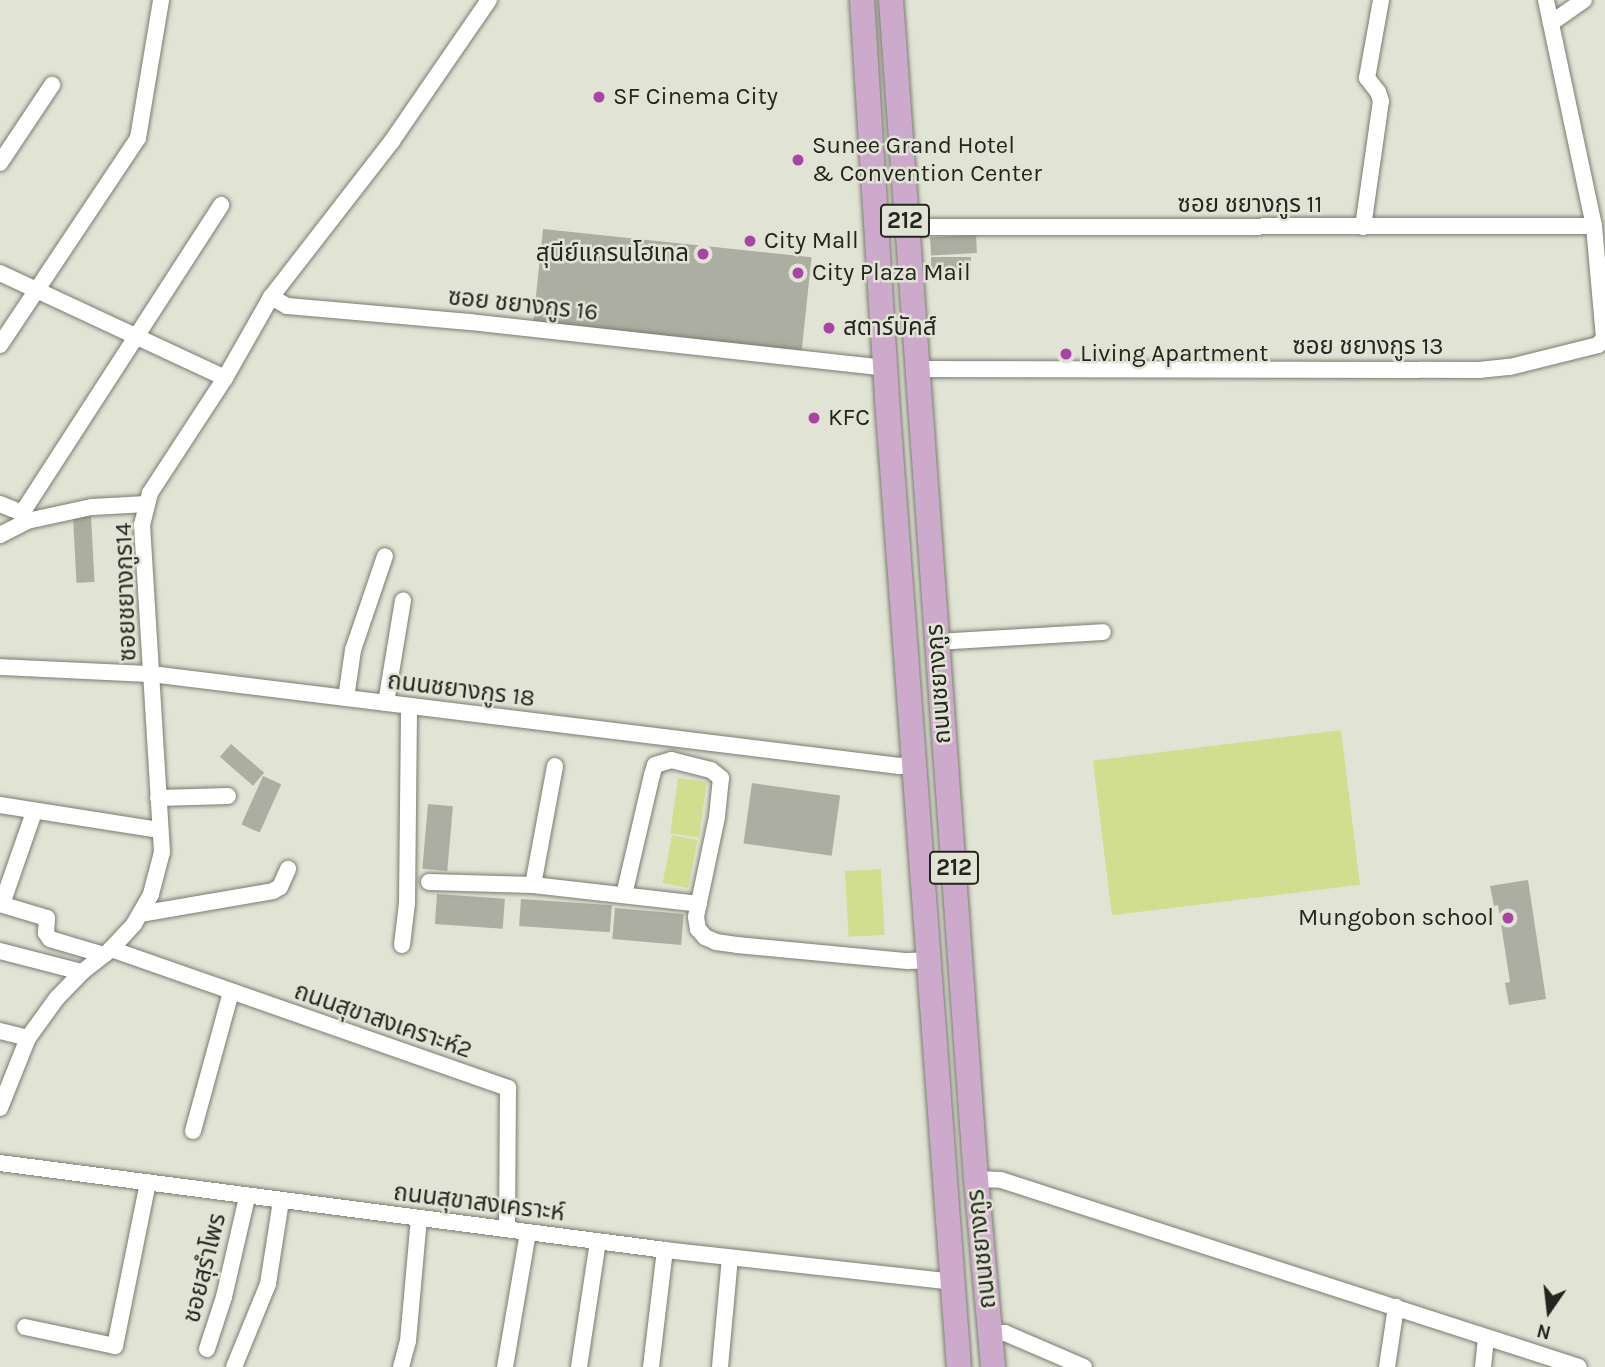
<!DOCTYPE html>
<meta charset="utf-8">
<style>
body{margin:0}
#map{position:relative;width:1605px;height:1367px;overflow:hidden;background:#e1e4d5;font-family:Karla,"Noto Sans Thai",sans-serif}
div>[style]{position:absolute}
.green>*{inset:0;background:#d1de8f;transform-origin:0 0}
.building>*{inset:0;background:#abaea0;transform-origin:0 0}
.roads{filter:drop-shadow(0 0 2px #797c6f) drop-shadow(0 0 2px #797c6f)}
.street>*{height:16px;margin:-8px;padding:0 8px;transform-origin:8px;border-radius:8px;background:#fff}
.primary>*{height:24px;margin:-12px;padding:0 12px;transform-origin:12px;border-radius:12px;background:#cdaacb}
.dots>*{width:19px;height:19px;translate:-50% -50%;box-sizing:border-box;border:4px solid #e1e4d5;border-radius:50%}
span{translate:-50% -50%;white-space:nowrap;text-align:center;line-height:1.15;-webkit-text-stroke:5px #e1e4d5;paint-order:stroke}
.shield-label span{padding:2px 5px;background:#e1e4d5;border:2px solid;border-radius:5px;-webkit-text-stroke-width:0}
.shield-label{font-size:23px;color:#24251f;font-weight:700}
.poi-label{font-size:24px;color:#24251f}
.left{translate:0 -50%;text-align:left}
.right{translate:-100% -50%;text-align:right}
.street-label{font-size:24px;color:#24251f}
.north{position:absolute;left:1514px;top:1276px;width:70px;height:70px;-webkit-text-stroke:5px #e1e4d5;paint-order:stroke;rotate:194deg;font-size:19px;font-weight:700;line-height:28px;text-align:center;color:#24251f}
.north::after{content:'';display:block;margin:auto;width:24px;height:32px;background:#24251f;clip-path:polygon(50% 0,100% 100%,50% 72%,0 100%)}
</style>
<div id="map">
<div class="green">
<i style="left:1341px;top:730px;width:156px;height:250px;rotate:83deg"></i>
<i style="left:678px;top:778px;width:29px;height:56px;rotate:8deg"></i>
<i style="left:672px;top:835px;width:26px;height:49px;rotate:11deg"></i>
<i style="left:881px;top:869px;width:66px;height:36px;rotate:87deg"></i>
</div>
<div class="building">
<i style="left:543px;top:229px;width:270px;height:97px;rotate:6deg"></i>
<i style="left:976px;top:235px;width:18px;height:46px;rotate:87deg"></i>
<i style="left:971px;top:257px;width:20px;height:40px;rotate:90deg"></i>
<i style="left:91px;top:516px;width:66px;height:18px;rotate:87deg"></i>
<i style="left:231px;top:744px;width:44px;height:17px;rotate:41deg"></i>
<i style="left:263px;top:776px;width:20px;height:53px;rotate:24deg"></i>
<i style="left:752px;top:783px;width:89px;height:61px;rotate:8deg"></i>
<i style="left:428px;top:804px;width:25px;height:65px;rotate:5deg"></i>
<i style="clip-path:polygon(1528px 880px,1546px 999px,1509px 1005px,1505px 983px,1510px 982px,1498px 905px,1494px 906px,1490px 886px)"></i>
<i style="left:437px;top:894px;width:68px;height:30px;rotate:4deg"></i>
<i style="left:521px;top:899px;width:91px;height:27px;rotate:4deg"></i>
<i style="left:615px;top:908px;width:69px;height:31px;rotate:5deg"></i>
</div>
<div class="roads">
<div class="street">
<i style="left:1551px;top:23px;width:40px;rotate:-34.9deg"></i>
<i style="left:0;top:163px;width:94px;rotate:-56.3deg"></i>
<i style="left:906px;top:227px;width:688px;rotate:-0.08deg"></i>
<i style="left:1363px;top:227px;width:127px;rotate:-81.9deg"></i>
<i style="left:1381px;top:101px;width:9px;rotate:-108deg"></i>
<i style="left:1378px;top:92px;width:18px;rotate:-128deg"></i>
<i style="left:1367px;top:78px;width:79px;rotate:-79.8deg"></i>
<i style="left:0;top:273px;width:248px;rotate:25deg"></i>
<i style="left:271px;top:297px;width:18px;rotate:29deg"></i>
<i style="left:287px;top:306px;width:184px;rotate:5deg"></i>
<i style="left:470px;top:322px;width:419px;rotate:6.3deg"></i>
<i style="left:0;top:345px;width:249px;rotate:-56.3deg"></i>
<i style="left:138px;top:138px;width:140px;rotate:-80.5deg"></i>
<i style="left:917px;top:369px;width:562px;rotate:0.1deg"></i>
<i style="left:1479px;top:370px;width:31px;rotate:-6deg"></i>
<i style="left:1510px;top:367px;width:91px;rotate:-14deg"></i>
<i style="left:1598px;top:345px;width:9px;rotate:-49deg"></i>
<i style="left:1604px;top:338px;width:112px;rotate:-95.1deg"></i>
<i style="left:1594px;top:226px;width:231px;rotate:-102deg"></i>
<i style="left:0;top:504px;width:24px;rotate:22deg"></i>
<i style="left:22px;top:513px;width:367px;rotate:-57.1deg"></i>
<i style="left:0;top:535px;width:30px;rotate:-27deg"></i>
<i style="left:27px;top:521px;width:66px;rotate:-12.2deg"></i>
<i style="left:92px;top:507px;width:55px;rotate:-3.1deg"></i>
<i style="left:936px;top:642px;width:167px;rotate:-3.4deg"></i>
<i style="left:0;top:667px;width:151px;rotate:2.7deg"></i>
<i style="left:151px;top:674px;width:754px;rotate:7.01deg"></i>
<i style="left:899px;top:766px;width:17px;rotate:-7deg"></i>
<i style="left:346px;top:698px;width:49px;rotate:-81.7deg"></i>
<i style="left:353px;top:650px;width:99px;rotate:-71.2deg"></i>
<i style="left:386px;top:703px;width:104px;rotate:-80.6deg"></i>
<i style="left:158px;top:798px;width:70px;rotate:-1.6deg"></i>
<i style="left:0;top:805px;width:162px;rotate:8.9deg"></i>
<i style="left:429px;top:882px;width:104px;rotate:1.7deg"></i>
<i style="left:533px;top:885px;width:167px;rotate:6.5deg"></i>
<i style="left:533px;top:885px;width:121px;rotate:-79.5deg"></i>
<i style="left:624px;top:895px;width:123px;rotate:-76.9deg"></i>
<i style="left:652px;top:775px;width:10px;rotate:-73deg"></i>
<i style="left:655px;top:765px;width:17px;rotate:-17deg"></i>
<i style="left:671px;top:760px;width:41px;rotate:14deg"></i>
<i style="left:711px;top:770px;width:13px;rotate:39deg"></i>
<i style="left:721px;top:778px;width:39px;rotate:96deg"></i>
<i style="left:717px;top:817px;width:102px;rotate:101.9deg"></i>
<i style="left:696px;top:917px;width:12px;rotate:81deg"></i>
<i style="left:698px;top:929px;width:11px;rotate:49deg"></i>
<i style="left:705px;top:937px;width:12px;rotate:24deg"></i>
<i style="left:716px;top:942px;width:21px;rotate:8deg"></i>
<i style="left:737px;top:945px;width:171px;rotate:5.4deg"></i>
<i style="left:907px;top:961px;width:23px;rotate:-2deg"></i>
<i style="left:0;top:904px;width:49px;rotate:16.6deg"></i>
<i style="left:47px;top:918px;width:15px;rotate:94deg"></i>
<i style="left:46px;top:933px;width:7px;rotate:56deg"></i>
<i style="left:50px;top:939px;width:56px;rotate:16.5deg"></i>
<i style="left:2px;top:904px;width:97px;rotate:-70.8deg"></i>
<i style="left:140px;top:914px;width:135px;rotate:-9.8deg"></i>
<i style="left:273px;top:891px;width:8px;rotate:-30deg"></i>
<i style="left:280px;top:887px;width:20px;rotate:-66deg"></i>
<i style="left:402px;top:945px;width:42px;rotate:-83.2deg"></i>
<i style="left:407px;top:903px;width:196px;rotate:-89.4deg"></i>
<i style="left:111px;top:949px;width:421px;rotate:19.3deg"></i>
<i style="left:508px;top:1088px;width:140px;rotate:90.4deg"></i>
<i style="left:0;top:951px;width:85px;rotate:14.4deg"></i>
<i style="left:0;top:1031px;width:29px;rotate:14deg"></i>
<i style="left:0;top:1108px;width:75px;rotate:-68.2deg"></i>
<i style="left:28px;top:1038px;width:49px;rotate:-54.1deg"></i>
<i style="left:57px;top:998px;width:36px;rotate:-46deg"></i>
<i style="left:82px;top:972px;width:37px;rotate:-38deg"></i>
<i style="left:111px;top:949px;width:34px;rotate:-47deg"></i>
<i style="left:134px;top:924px;width:34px;rotate:-60deg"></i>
<i style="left:151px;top:894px;width:43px;rotate:-75.3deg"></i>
<i style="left:162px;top:852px;width:328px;rotate:-93.5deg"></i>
<i style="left:142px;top:525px;width:33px;rotate:-76deg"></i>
<i style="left:150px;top:493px;width:137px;rotate:-56.9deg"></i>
<i style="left:225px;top:378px;width:93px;rotate:-60.4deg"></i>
<i style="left:271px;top:297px;width:197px;rotate:-52.2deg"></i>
<i style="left:392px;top:141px;width:171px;rotate:-55.5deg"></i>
<i style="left:193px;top:1131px;width:144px;rotate:-74.7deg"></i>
<i style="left:0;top:1163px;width:671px;rotate:7.45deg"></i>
<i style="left:665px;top:1250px;width:290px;rotate:6.3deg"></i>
<i style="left:976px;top:1179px;width:25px;rotate:2deg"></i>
<i style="left:1001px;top:1180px;width:607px;rotate:17.93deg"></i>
<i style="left:25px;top:1327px;width:92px;rotate:11.9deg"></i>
<i style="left:115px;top:1346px;width:167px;rotate:-78.6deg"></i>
<i style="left:991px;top:1334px;width:14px;rotate:-4deg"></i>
<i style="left:1005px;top:1333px;width:86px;rotate:23.3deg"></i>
<i style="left:207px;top:1349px;width:55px;rotate:-71.9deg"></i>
<i style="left:224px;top:1297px;width:103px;rotate:-77deg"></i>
<i style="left:234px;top:1367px;width:90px;rotate:-67.7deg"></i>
<i style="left:268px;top:1284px;width:84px;rotate:-81.1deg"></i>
<i style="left:401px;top:1367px;width:27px;rotate:-75deg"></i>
<i style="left:408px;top:1341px;width:123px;rotate:-84.9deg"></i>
<i style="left:505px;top:1367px;width:137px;rotate:-80.3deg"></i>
<i style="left:579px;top:1367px;width:127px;rotate:-81.4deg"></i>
<i style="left:651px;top:1367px;width:118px;rotate:-83.2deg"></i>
<i style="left:720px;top:1367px;width:109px;rotate:-84.8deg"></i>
<i style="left:1387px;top:1367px;width:61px;rotate:-81.5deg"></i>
<i style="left:1483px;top:1367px;width:30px;rotate:-84deg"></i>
</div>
<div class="primary">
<i style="left:862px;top:0;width:400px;rotate:86.4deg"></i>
<i style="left:887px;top:399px;width:971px;rotate:85.75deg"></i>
<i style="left:891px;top:0;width:1182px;rotate:85.88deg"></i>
<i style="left:976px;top:1179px;width:189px;rotate:84.8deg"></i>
</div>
</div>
<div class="dots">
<i style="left:599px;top:97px;background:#aa43a6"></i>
<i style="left:798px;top:160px;background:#aa43a6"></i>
<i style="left:750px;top:241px;background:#aa43a6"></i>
<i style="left:703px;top:254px;background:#aa43a6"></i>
<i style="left:798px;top:273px;background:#aa43a6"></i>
<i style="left:829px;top:328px;background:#aa43a6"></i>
<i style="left:1066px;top:354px;background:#aa43a6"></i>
<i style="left:814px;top:418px;background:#aa43a6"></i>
<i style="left:1508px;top:918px;background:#aa43a6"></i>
</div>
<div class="shield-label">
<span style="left:905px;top:221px">212</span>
<span style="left:954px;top:868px">212</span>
</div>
<div class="poi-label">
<span class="left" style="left:613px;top:97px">SF Cinema City</span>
<span class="left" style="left:812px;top:160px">Sunee Grand Hotel<br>&amp; Convention Center</span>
<span class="left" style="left:764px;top:241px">City Mall</span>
<span class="right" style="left:689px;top:254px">สุนีย์แกรนโฮเทล</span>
<span class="left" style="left:812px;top:273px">City Plaza Mail</span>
<span class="left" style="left:843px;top:328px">สตาร์บัคส์</span>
<span class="left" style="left:1080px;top:354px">Living Apartment</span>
<span class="left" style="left:828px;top:418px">KFC</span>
<span class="right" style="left:1494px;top:918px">Mungobon school</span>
</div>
<div class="street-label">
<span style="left:1250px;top:205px">ซอย ชยางกูร 11</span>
<span style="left:523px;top:305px;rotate:6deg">ซอย ชยางกูร 16</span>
<span style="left:1368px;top:347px">ซอย ชยางกูร 13</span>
<span style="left:126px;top:592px;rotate:-92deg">ซอยชยางกูร14</span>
<span style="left:939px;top:684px;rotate:-94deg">ถนนชยางกูร</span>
<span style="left:461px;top:690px;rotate:7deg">ถนนชยางกูร 18</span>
<span style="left:383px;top:1021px;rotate:19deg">ถนนสุขาสงเคราะห์2</span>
<span style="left:479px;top:1203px;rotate:7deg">ถนนสุขาสงเคราะห์</span>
<span style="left:982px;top:1249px;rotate:-96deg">ถนนชยางกูร</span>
<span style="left:205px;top:1268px;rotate:-76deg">ชอยสุรำโพร</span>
</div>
<div class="north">N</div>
</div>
